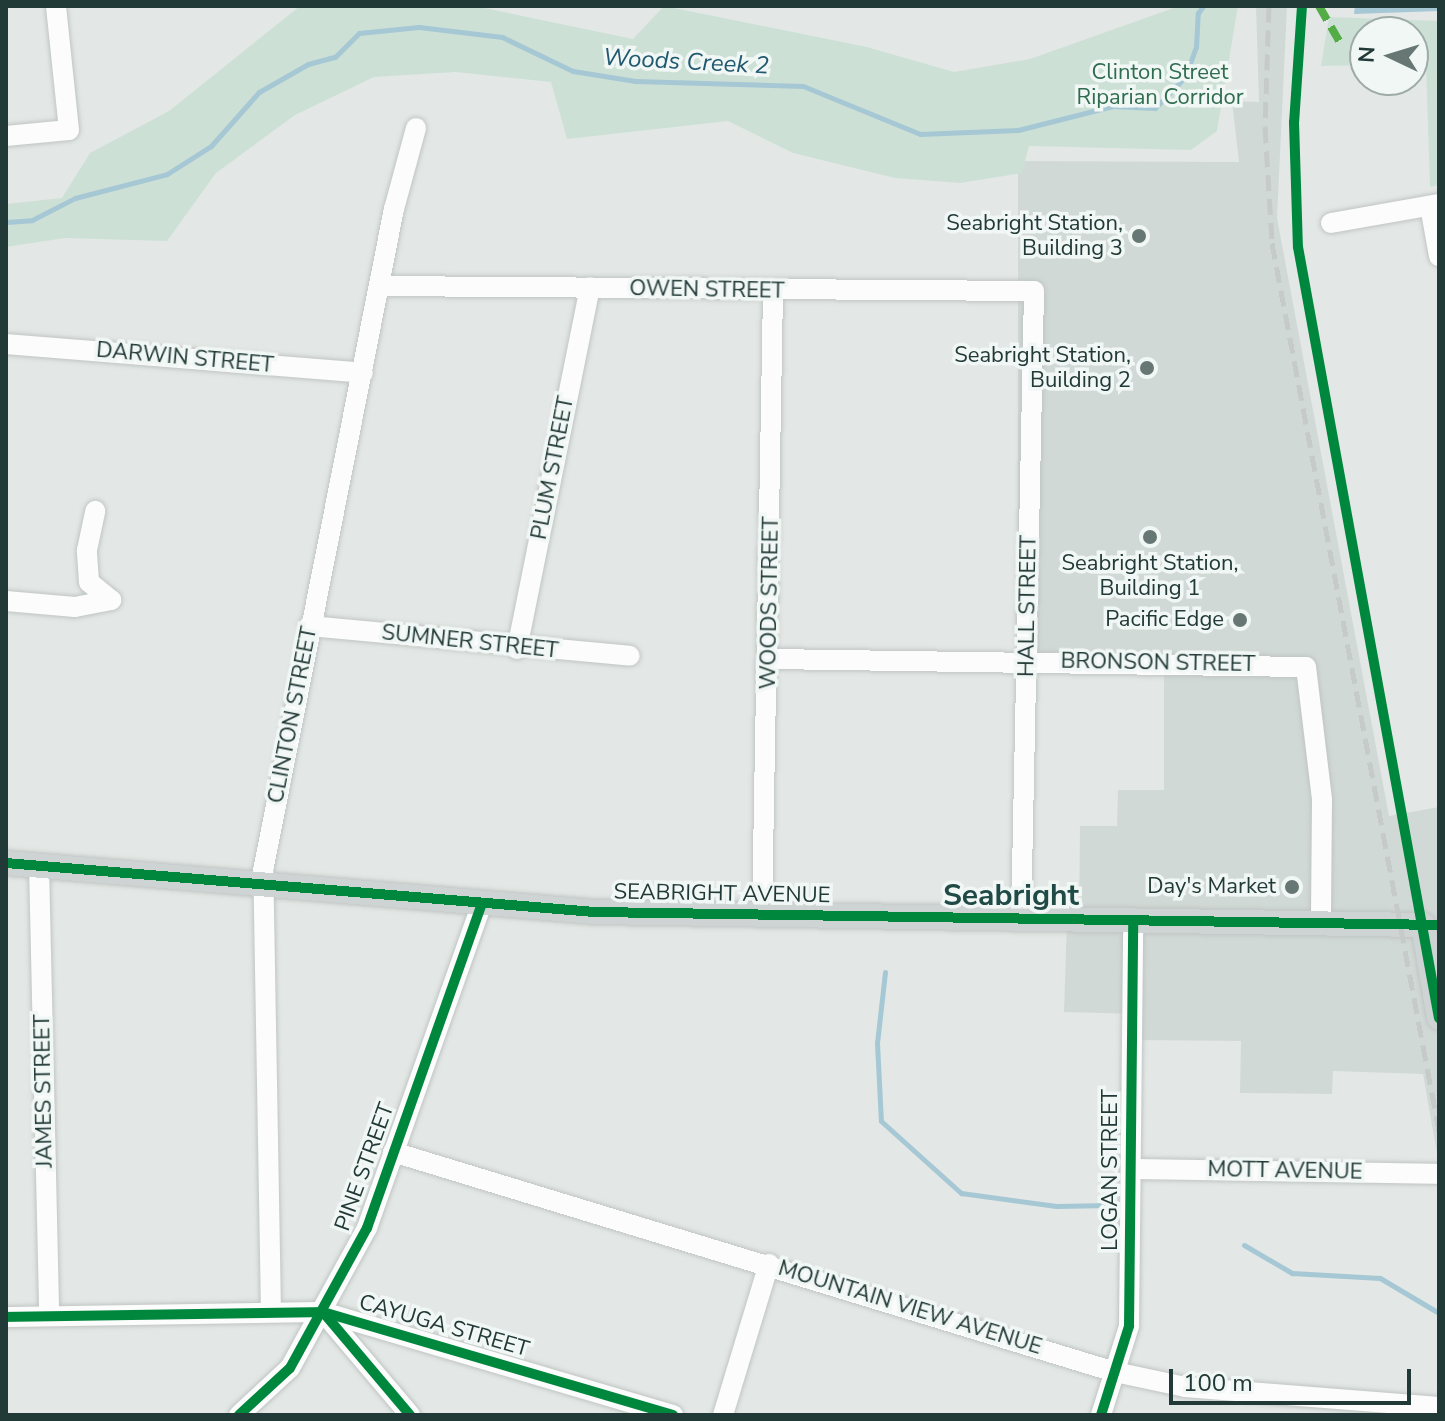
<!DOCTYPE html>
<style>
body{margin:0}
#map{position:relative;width:1445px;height:1421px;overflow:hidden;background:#e3e8e6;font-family:"Nunito Sans",sans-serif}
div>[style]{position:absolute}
.built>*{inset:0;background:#d1d9d6}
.green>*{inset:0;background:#cde0d6}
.water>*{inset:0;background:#a6c7d4}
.stream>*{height:5px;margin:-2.5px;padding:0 2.5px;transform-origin:2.5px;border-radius:2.5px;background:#a6c7d4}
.roads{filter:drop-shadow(0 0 2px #c0c5c3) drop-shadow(0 0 2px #c0c5c3)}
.minor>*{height:20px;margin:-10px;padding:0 10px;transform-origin:10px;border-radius:10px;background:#fbfcfb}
.major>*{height:24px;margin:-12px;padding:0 12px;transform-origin:12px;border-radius:12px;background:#ced4d3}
.rail>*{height:5px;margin-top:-2.5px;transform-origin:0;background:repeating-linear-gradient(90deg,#c6cac9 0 16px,transparent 0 24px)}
.quiet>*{height:8px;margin-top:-4px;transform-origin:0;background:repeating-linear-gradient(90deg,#53ac45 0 16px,transparent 0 24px)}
.cycleway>*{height:10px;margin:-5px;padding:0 5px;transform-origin:5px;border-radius:5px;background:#00873e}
.dots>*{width:22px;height:22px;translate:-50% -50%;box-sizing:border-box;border:4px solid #f1f7f5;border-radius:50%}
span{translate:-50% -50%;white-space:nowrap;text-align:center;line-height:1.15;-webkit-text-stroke:7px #f1f7f5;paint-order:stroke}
.park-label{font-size:22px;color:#306d50}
.poi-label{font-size:22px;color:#223a37}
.right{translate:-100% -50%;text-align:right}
.street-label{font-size:22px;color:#223a37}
.water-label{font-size:24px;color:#215971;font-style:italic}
.district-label{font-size:30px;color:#204a46;font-weight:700}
.frame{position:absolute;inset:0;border:8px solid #223a37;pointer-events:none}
.north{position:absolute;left:1349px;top:16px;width:80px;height:80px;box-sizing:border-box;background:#f1f7f5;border:2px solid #9eaba9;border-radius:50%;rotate:274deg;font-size:22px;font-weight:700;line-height:32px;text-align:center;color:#223a37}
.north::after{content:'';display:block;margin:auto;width:28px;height:36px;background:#667774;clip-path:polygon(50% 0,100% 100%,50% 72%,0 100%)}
.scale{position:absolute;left:1169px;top:1369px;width:242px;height:36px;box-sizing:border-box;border:4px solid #223a37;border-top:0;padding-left:10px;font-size:24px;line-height:28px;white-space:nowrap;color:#223a37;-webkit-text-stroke:6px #f1f7f5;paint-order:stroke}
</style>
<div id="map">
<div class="built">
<i style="clip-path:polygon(1256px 6px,1287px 6px,1277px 218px,1389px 816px,1439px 807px,1439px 1165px,1423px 1074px,1333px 1071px,1332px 1094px,1240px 1093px,1241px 1041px,1136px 1040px,1136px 1014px,1064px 1012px,1067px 918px,1079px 918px,1080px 826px,1117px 826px,1118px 790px,1164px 790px,1164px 662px,1018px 659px,1018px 161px,1239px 162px,1232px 101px,1259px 102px)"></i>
</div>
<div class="green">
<i style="clip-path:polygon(300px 6px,475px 6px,633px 39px,664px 6px,867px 47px,954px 72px,1030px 59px,1179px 6px,1238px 6px,1217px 131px,1191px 150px,1029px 146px,1022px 173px,960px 183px,895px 178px,793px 153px,728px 121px,567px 139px,551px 82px,456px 72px,374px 77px,295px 115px,216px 173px,167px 241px,65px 238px,6px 247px,6px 204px,62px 198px,90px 153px,169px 111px)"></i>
<i style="clip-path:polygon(1329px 17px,1439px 21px,1439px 185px,1430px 187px,1426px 65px,1413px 64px,1413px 32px,1365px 32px,1365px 65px,1321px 66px)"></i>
</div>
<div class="water">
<i style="clip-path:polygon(1355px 6px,1439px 6px,1439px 11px,1354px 14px)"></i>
</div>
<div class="stream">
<i style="left:6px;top:222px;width:26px;rotate:-4deg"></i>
<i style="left:32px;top:220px;width:48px;rotate:-27.1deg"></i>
<i style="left:75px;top:198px;width:95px;rotate:-14.6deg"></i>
<i style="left:167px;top:174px;width:52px;rotate:-32.5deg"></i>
<i style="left:211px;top:146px;width:72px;rotate:-48.4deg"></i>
<i style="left:259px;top:92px;width:56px;rotate:-29.7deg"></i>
<i style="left:308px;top:64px;width:28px;rotate:-15deg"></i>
<i style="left:335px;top:57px;width:34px;rotate:-45deg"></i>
<i style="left:359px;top:33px;width:60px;rotate:-5.7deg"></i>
<i style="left:419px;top:27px;width:84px;rotate:6.9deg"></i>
<i style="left:502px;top:37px;width:79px;rotate:25.6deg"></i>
<i style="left:573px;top:71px;width:63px;rotate:9.2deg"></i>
<i style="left:635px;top:81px;width:168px;rotate:1.7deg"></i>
<i style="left:803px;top:86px;width:126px;rotate:22.3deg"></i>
<i style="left:920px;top:134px;width:98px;rotate:-2.3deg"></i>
<i style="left:1018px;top:130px;width:98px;rotate:-14.2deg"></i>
<i style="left:1113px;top:106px;width:42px;rotate:2.7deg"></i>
<i style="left:1155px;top:108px;width:43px;rotate:-45.9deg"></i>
<i style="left:1185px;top:77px;width:32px;rotate:-70deg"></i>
<i style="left:1196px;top:47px;width:34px;rotate:-87deg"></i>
<i style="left:1198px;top:13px;width:9px;rotate:-54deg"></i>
<i style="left:885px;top:972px;width:71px;rotate:96.4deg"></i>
<i style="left:877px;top:1043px;width:78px;rotate:87.1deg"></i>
<i style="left:881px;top:1121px;width:108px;rotate:42deg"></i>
<i style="left:961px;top:1193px;width:96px;rotate:7.8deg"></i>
<i style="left:1056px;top:1206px;width:55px;rotate:-1deg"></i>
<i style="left:1244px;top:1245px;width:56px;rotate:30.3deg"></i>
<i style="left:1292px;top:1273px;width:88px;rotate:3.3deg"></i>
<i style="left:1380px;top:1278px;width:69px;rotate:30.7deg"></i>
</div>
<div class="roads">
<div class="minor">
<i style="left:6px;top:136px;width:63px;rotate:-5.4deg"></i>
<i style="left:69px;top:130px;width:125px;rotate:-96deg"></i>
<i style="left:1430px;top:206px;width:51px;rotate:79.8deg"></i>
<i style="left:1331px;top:223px;width:110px;rotate:-10deg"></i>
<i style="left:380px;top:286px;width:654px;rotate:0.44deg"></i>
<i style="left:1034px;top:291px;width:629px;rotate:91.18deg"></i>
<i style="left:6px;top:344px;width:358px;rotate:4.6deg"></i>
<i style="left:6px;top:601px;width:69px;rotate:5deg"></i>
<i style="left:75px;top:607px;width:37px;rotate:-11deg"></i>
<i style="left:111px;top:600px;width:28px;rotate:-141deg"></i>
<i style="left:89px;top:582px;width:32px;rotate:-94deg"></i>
<i style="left:87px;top:550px;width:40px;rotate:-78deg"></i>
<i style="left:309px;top:626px;width:322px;rotate:5.3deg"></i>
<i style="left:517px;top:649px;width:369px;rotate:-78.6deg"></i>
<i style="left:770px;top:659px;width:536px;rotate:0.86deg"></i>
<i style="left:1306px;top:667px;width:134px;rotate:83.1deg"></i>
<i style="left:1322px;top:800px;width:123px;rotate:90.5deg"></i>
<i style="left:39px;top:865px;width:451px;rotate:88.7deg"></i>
<i style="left:762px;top:915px;width:623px;rotate:-88.99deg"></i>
<i style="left:393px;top:1152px;width:755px;rotate:16.95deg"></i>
<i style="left:1115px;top:1372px;width:72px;rotate:12.1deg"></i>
<i style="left:1185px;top:1387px;width:255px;rotate:4.5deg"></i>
<i style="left:1131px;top:1169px;width:308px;rotate:0.9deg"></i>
<i style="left:271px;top:1312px;width:441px;rotate:-91deg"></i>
<i style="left:263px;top:871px;width:675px;rotate:-78.81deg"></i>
<i style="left:394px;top:209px;width:84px;rotate:-74.8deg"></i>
<i style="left:323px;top:1312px;width:135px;rotate:49.8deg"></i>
<i style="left:6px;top:1317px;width:317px;rotate:-0.9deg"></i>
<i style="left:323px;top:1312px;width:365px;rotate:16.4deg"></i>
<i style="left:239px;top:1415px;width:69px;rotate:-42.7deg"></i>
<i style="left:290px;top:1368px;width:160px;rotate:-61.2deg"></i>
<i style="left:367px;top:1228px;width:342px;rotate:-70.5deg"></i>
<i style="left:723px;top:1415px;width:158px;rotate:-73.1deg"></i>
<i style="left:1101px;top:1415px;width:93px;rotate:-72.5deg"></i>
<i style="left:1129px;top:1326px;width:404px;rotate:-89.4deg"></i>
</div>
<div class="major">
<i style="left:6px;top:863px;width:591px;rotate:4.76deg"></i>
<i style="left:595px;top:912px;width:828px;rotate:0.9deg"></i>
<i style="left:1423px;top:925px;width:94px;rotate:80.2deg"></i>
</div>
</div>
<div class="rail">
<i style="left:1269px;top:6px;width:121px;rotate:91.9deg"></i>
<i style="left:1265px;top:127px;width:116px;rotate:86.5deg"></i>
<i style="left:1272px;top:243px;width:904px;rotate:79.35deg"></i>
</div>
<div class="quiet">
<i style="left:1319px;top:6px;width:46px;rotate:60.1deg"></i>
</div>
<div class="cycleway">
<i style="left:1302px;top:6px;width:116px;rotate:93.9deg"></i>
<i style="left:1294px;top:122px;width:125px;rotate:88.2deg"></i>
<i style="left:1298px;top:247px;width:784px;rotate:79.64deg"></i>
<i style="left:6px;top:863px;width:591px;rotate:4.76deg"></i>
<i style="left:595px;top:912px;width:844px;rotate:0.88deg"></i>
<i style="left:323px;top:1312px;width:135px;rotate:49.8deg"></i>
<i style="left:6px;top:1317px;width:317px;rotate:-0.9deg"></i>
<i style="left:323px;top:1312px;width:365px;rotate:16.4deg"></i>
<i style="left:239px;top:1415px;width:69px;rotate:-42.7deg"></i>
<i style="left:290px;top:1368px;width:160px;rotate:-61.2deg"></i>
<i style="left:367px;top:1228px;width:342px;rotate:-70.5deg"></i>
<i style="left:1101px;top:1415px;width:93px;rotate:-72.5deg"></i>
<i style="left:1129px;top:1326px;width:404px;rotate:-89.4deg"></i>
</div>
<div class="dots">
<i style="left:1139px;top:236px;background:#667774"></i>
<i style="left:1147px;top:368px;background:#667774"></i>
<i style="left:1150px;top:537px;background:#667774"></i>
<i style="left:1240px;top:620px;background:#667774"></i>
<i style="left:1292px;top:887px;background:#667774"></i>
</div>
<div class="park-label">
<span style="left:1160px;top:85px">Clinton Street<br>Riparian Corridor</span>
</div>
<div class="poi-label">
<span class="right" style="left:1123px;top:236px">Seabright Station,<br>Building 3</span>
<span class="right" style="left:1131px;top:368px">Seabright Station,<br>Building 2</span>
<span style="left:1150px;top:576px">Seabright Station,<br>Building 1</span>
<span class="right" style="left:1224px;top:620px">Pacific Edge</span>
<span class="right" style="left:1276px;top:887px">Day's Market</span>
</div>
<div class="street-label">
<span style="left:707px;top:290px;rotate:1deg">OWEN STREET</span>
<span style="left:185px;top:358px;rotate:5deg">DARWIN STREET</span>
<span style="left:553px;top:468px;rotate:-79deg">PLUM STREET</span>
<span style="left:770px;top:603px;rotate:-89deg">WOODS STREET</span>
<span style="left:1028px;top:606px;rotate:-89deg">HALL STREET</span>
<span style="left:470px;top:642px;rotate:6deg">SUMNER STREET</span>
<span style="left:1158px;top:663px;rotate:1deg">BRONSON STREET</span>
<span style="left:293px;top:715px;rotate:-79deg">CLINTON STREET</span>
<span style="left:722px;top:894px;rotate:1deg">SEABRIGHT AVENUE</span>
<span style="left:44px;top:1091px;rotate:-91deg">JAMES STREET</span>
<span style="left:365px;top:1167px;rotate:-70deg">PINE STREET</span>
<span style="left:1111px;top:1170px;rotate:-90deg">LOGAN STREET</span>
<span style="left:1285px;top:1171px;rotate:1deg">MOTT AVENUE</span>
<span style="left:910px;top:1308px;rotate:17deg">MOUNTAIN VIEW AVENUE</span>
<span style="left:444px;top:1326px;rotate:16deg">CAYUGA STREET</span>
</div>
<div class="water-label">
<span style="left:686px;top:62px;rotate:3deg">Woods Creek 2</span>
</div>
<div class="district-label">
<span style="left:1011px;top:896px">Seabright</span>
</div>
<div class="frame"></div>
<div class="north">N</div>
<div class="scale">100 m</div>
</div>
